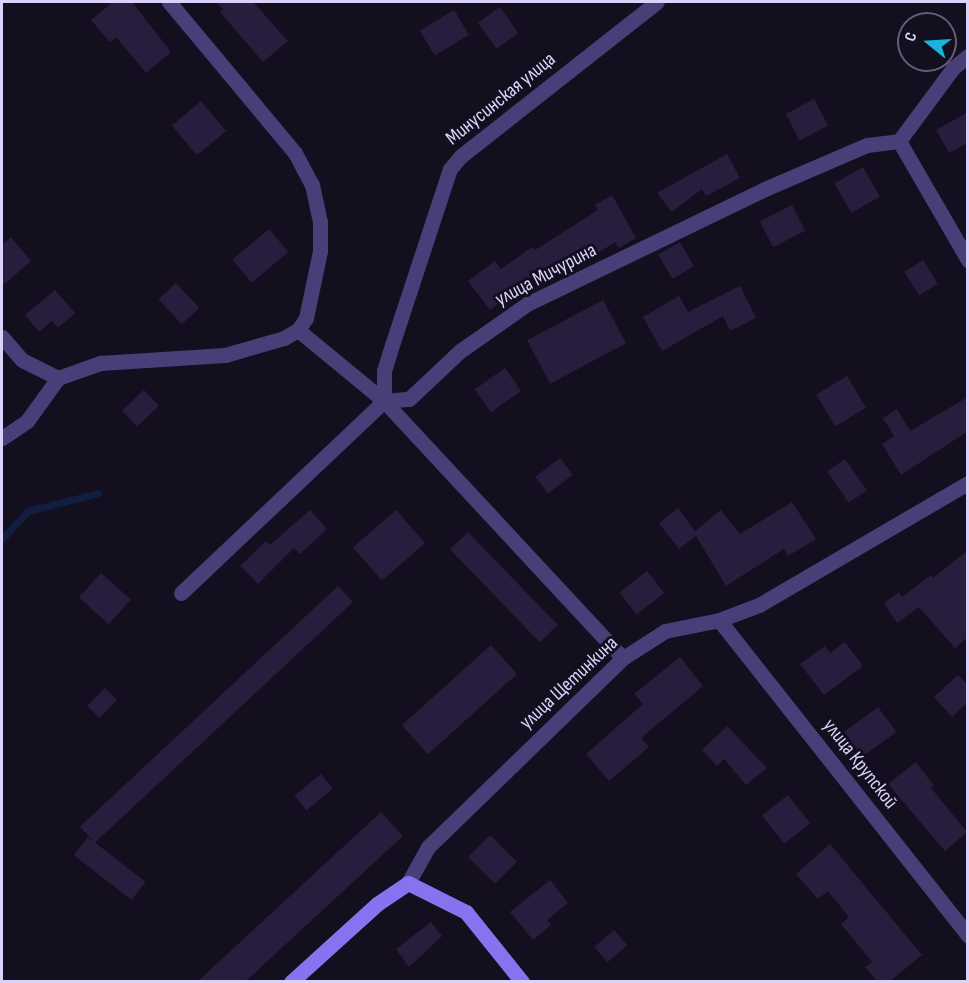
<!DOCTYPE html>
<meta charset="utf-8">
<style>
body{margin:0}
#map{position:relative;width:969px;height:983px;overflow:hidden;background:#130f1f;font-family:"Sofia Sans Condensed",sans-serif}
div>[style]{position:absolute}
.stream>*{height:7px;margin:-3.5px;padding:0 3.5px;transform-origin:3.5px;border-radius:3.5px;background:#121e3f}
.building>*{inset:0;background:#281d3d;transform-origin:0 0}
.street>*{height:15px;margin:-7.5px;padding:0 7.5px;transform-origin:7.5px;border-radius:7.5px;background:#483f78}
.secondary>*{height:15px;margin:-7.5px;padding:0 7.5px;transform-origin:7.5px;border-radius:7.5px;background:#8573ef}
span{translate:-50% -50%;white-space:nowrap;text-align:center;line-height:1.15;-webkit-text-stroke:6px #130f1f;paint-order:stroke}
.street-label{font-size:20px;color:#dbd2fa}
.frame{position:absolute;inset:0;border:3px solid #dbd2fa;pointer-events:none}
.north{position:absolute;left:897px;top:12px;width:60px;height:60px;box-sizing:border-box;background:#130f1f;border:2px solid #635d77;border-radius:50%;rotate:288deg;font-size:16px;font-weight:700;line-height:24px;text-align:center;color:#dbd2fa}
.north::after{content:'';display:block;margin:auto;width:21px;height:27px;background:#19b3de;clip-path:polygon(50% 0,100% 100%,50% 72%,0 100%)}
</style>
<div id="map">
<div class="stream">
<i style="left:2px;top:539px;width:38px;rotate:-47deg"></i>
<i style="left:28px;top:511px;width:72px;rotate:-14.4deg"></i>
</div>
<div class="building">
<i style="clip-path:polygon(113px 2px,132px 2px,171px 52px,146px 73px,116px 37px,110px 42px,91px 20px)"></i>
<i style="clip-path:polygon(216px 2px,253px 2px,288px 41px,263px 62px,220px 12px,223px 9px)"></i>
<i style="left:500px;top:7px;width:32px;height:27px;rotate:55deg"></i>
<i style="left:454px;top:10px;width:29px;height:40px;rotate:59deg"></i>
<i style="left:814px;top:99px;width:30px;height:32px;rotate:62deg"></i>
<i style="left:201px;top:101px;width:39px;height:38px;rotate:50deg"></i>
<i style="clip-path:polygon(968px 112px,968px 143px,949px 153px,936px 130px)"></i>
<i style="clip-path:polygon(727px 154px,740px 178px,706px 196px,702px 189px,672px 212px,657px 193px)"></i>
<i style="left:863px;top:167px;width:34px;height:33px;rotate:60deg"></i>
<i style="clip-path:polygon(612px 195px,636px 238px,619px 248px,615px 242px,575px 268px,571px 263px,533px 290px,527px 282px,490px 310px,468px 281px,495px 261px,501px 269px,532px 247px,535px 250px,598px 210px,595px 205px)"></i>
<i style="left:792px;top:205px;width:29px;height:36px;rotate:63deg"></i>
<i style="left:269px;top:229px;width:30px;height:48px;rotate:50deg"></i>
<i style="clip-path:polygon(11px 237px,31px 261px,2px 286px,2px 245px)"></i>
<i style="left:680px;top:242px;width:28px;height:25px;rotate:60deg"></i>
<i style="left:923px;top:260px;width:28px;height:22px;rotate:58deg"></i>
<i style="left:176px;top:283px;width:34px;height:24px;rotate:47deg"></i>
<i style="clip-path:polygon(740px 286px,756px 318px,730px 331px,723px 316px,662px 351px,643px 317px,679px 296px,688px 312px)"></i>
<i style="clip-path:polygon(55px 290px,75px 313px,58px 328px,52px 321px,39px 332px,25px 315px)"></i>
<i style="left:603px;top:300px;width:49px;height:86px;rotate:62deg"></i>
<i style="left:505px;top:368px;width:28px;height:37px;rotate:55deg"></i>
<i style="left:847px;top:376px;width:37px;height:36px;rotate:59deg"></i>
<i style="left:144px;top:390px;width:22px;height:30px;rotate:47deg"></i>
<i style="clip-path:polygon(968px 397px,968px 431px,901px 475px,882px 444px,894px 436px,883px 418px,897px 409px,910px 431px)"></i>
<i style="left:560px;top:458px;width:21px;height:31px;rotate:53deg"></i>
<i style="left:845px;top:459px;width:38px;height:22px;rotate:55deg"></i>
<i style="clip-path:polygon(792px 502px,816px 539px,788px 556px,784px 549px,726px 586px,696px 536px,679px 549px,659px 523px,678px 508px,695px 531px,721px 510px,740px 534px)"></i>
<i style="clip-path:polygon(310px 510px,327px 529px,300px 554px,294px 548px,258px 584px,240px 566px,266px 541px,270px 545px)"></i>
<i style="left:396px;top:510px;width:44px;height:57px;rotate:49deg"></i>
<i style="left:468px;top:532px;width:129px;height:25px;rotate:46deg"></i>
<i style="clip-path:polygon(968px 550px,968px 637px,955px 648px,919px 607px,897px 623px,884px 603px,899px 592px,902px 597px,931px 575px,933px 578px)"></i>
<i style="left:647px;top:571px;width:28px;height:35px;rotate:52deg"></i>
<i style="left:101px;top:573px;width:40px;height:33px;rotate:42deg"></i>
<i style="left:338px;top:586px;width:22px;height:353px;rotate:47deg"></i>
<i style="clip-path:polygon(845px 642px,863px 666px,824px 695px,800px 664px,825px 646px,830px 653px)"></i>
<i style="left:491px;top:645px;width:39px;height:120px;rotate:48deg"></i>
<i style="clip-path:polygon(680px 657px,703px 686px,641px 738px,649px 747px,609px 781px,586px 754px,643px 704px,634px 694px)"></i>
<i style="clip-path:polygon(958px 675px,968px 685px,968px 702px,952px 717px,934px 697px)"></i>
<i style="left:105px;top:688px;width:17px;height:25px;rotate:45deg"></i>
<i style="left:878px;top:707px;width:31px;height:42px;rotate:54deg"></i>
<i style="clip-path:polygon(727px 726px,767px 768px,746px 785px,724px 759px,717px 766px,702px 750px)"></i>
<i style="clip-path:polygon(916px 762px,934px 786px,931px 788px,967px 832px,945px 851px,888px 784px)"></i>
<i style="left:321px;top:774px;width:19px;height:34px;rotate:51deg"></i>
<i style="left:788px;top:795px;width:36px;height:33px;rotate:52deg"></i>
<i style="clip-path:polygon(381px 812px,403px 836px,246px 981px,198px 981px)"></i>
<i style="left:490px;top:835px;width:38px;height:31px;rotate:45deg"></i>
<i style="left:88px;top:837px;width:73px;height:23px;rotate:38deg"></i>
<i style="clip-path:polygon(830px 844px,922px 955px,890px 981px,877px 981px,865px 967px,872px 962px,841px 924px,849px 917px,828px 891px,818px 899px,796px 874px)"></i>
<i style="clip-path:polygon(550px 880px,568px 903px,547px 920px,551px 925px,533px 940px,510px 912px)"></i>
<i style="clip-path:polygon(431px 922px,442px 936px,409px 967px,396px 949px)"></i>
<i style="left:614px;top:930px;width:20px;height:26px;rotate:49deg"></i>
</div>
<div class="street">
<i style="left:899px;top:141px;width:138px;rotate:59.9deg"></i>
<i style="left:298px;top:330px;width:112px;rotate:39.5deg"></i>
<i style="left:384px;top:401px;width:351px;rotate:47.1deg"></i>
<i style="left:2px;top:337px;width:30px;rotate:49deg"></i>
<i style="left:22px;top:360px;width:40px;rotate:26.6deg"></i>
<i style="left:384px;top:401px;width:30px;rotate:-90deg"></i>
<i style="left:384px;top:371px;width:27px;rotate:-73deg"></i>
<i style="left:392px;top:345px;width:185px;rotate:-71.8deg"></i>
<i style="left:450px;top:169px;width:17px;rotate:-50deg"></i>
<i style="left:461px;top:156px;width:249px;rotate:-38.2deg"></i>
<i style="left:2px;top:438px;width:30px;rotate:-34deg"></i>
<i style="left:27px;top:421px;width:53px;rotate:-54.2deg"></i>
<i style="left:58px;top:378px;width:45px;rotate:-19.7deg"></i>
<i style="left:100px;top:363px;width:125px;rotate:-3.7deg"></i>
<i style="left:225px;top:355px;width:61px;rotate:-16.1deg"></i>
<i style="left:284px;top:338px;width:16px;rotate:-30deg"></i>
<i style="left:298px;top:330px;width:14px;rotate:-56deg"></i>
<i style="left:306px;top:318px;width:68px;rotate:-78.2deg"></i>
<i style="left:320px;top:251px;width:29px;rotate:-90deg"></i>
<i style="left:320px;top:222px;width:38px;rotate:-102deg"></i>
<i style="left:312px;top:185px;width:36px;rotate:-118deg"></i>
<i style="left:295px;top:153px;width:197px;rotate:-129.8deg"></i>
<i style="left:181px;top:593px;width:279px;rotate:-43.4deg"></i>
<i style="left:384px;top:401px;width:25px;rotate:-5deg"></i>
<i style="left:409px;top:399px;width:70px;rotate:-43.3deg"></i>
<i style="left:460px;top:351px;width:82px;rotate:-35deg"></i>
<i style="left:527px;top:304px;width:267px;rotate:-25.8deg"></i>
<i style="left:767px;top:188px;width:109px;rotate:-23.3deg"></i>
<i style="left:867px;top:145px;width:32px;rotate:-7deg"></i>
<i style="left:899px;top:141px;width:91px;rotate:-53.5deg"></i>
<i style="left:953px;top:68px;width:19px;rotate:-39deg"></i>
<i style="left:719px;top:620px;width:402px;rotate:51.7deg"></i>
<i style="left:408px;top:883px;width:41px;rotate:-60.9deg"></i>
<i style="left:428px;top:847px;width:272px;rotate:-44.1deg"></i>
<i style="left:623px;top:658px;width:50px;rotate:-32.7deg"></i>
<i style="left:665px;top:631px;width:55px;rotate:-11.5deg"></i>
<i style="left:719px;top:620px;width:43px;rotate:-20.6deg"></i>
<i style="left:759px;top:605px;width:242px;rotate:-30.3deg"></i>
</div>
<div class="secondary">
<i style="left:291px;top:982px;width:116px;rotate:-42.2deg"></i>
<i style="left:377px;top:904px;width:37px;rotate:-34deg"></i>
<i style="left:408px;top:883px;width:65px;rotate:26.6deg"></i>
<i style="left:466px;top:912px;width:90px;rotate:51.3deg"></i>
</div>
<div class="street-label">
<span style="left:501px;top:99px;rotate:-39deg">Минусинская улица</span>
<span style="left:546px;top:275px;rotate:-28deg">улица Мичурина</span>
<span style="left:569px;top:683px;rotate:-43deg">улица Щетинкина</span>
<span style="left:860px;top:764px;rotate:52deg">улица Крупской</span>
</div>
<div class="frame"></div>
<div class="north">С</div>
</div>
